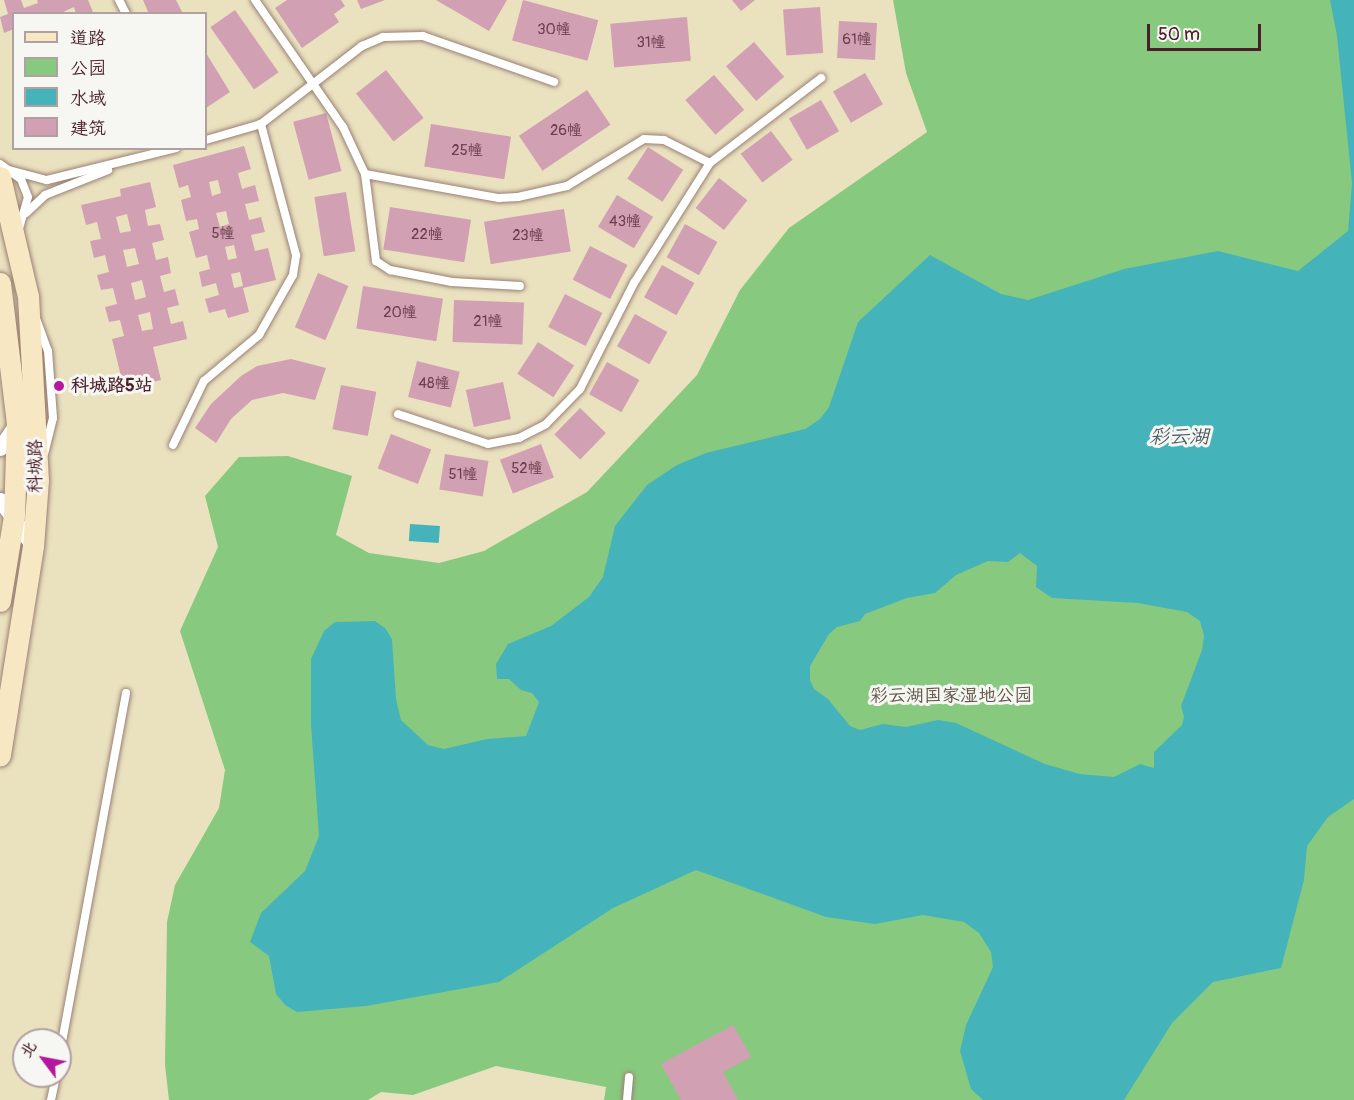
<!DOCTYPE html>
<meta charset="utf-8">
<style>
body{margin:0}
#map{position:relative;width:1354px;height:1100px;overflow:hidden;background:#eae1bf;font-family:Pangolin,"LXGW WenKai TC",sans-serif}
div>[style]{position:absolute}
.green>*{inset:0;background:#88c980}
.water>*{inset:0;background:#44b4ba;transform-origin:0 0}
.building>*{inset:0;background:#d1a0b2;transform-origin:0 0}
.roads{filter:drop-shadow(0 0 2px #9a8075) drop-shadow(0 0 2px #9a8075)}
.service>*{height:8px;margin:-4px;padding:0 4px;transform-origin:4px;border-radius:4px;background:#fff}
.minor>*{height:15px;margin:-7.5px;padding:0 7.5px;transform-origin:7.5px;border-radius:7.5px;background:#fff}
.secondary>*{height:21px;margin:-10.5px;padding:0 10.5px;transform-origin:10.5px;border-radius:10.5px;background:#f8e7c3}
.dots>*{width:16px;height:16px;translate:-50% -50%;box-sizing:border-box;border:3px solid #f6f6f2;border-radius:50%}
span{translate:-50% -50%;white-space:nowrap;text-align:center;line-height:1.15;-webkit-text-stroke:6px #f6f6f2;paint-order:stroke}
.number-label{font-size:15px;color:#6c3f4d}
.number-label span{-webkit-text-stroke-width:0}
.poi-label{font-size:18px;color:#4a1f2b;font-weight:700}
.left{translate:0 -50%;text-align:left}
.street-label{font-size:18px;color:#4a1f2b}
.park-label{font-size:18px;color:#5d5244}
.water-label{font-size:20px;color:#485b64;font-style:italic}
.legend{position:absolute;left:12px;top:12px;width:195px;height:138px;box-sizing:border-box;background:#f6f6f2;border:2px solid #b1a0a2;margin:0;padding:8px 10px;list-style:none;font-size:18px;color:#4a1f2b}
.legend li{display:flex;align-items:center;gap:12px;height:30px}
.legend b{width:30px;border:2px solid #b1a0a2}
.north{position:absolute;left:12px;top:1028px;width:60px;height:60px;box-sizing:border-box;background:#f6f6f2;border:2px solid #b1a0a2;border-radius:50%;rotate:302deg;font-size:16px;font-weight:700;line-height:24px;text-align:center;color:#4a1f2b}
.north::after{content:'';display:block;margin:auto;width:21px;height:27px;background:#b5179e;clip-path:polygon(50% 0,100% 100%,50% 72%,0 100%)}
.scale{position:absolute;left:1147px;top:24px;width:114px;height:27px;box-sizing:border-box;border:3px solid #4a1f2b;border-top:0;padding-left:8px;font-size:18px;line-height:21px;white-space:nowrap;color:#4a1f2b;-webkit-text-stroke:4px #f6f6f2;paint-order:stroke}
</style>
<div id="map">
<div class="green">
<i style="clip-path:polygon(893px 0,1354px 0,1354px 1100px,604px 1100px,606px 1087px,496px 1066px,413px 1095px,381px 1092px,368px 1100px,169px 1100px,165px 1065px,167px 922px,175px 885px,219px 808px,225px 770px,180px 631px,218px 547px,205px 496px,239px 457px,288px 456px,352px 476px,336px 535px,369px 553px,439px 563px,484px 551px,587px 492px,697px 375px,740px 290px,789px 228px,927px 132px,906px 73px)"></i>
</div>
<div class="water">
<i style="clip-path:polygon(evenodd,1330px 0,1354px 0,1354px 799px,1328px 817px,1307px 846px,1304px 880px,1281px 968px,1213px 982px,1172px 1023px,1124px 1100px,983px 1100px,971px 1089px,960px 1051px,966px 1025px,993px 967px,991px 952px,979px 933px,964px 922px,923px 915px,875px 924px,826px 917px,696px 870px,613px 908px,499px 982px,366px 1006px,297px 1012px,285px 1005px,276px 994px,269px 956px,250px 942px,261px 913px,305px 871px,319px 836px,311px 725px,311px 659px,324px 631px,335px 622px,375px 621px,385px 628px,392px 639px,396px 699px,401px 720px,428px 745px,444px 749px,487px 739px,526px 736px,539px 702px,532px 693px,521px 690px,509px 679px,497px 679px,496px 664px,508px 644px,551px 626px,589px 597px,603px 577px,615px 526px,647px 485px,677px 465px,706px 453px,805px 429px,820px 419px,829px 407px,858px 322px,930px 255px,1001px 294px,1028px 300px,1124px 269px,1218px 251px,1298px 271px,1348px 231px,1352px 183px,1337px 36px,1330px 0,1020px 553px,1037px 566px,1036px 587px,1052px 598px,1138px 603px,1187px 612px,1200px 621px,1204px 636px,1202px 650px,1181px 706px,1184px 717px,1182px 725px,1154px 752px,1154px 768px,1140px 764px,1114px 777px,1080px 774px,1045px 764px,956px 723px,938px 720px,906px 727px,883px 724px,860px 730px,850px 726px,828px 699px,814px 689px,810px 680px,810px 666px,829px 634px,837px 627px,860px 621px,865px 614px,907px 598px,935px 593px,956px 575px,988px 561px,1008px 562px,1020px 553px)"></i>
<i style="left:410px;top:524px;width:30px;height:17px;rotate:4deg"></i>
</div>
<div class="building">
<i style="clip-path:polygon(4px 0,21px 0,24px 8px,38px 3px,37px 0,88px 0,93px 12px,76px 14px,74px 7px,59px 14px,14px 14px,14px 29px,4px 33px,0 17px,8px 14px)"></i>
<i style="clip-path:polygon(143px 0,176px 0,183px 14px,149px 14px)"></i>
<i style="clip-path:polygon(287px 0,341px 0,345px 6px,334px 14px,339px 22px,302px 48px,275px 8px)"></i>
<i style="clip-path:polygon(357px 0,385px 0,361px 9px)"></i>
<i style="clip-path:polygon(436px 0,507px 0,489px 31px)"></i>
<i style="left:523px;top:0;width:78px;height:42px;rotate:15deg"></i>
<i style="clip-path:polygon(732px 0,755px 0,741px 11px)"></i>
<i style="left:820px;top:7px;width:46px;height:37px;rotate:86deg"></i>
<i style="left:235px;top:10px;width:76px;height:30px;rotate:55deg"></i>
<i style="left:687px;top:17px;width:44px;height:77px;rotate:85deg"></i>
<i style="left:839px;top:21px;width:38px;height:37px;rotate:3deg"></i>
<i style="left:754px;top:42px;width:46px;height:37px;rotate:49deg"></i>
<i style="clip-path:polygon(206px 53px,230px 92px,206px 108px)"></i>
<i style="left:386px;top:70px;width:61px;height:38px;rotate:52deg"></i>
<i style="left:865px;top:73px;width:36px;height:37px;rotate:60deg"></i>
<i style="left:714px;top:75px;width:46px;height:38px;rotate:49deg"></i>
<i style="left:587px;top:90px;width:42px;height:82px;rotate:56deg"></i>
<i style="left:821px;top:100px;width:36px;height:37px;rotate:60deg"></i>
<i style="left:326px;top:113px;width:60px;height:34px;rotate:75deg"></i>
<i style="left:431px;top:124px;width:81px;height:43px;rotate:9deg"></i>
<i style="left:771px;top:131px;width:36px;height:38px;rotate:53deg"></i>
<i style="clip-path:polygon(evenodd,244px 146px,251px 169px,238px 173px,242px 189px,255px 185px,259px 201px,245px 204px,249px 220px,261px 217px,265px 232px,251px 235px,255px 251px,268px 248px,276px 280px,243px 288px,249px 312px,228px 318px,225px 309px,209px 313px,205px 299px,219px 295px,216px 283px,202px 287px,199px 272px,210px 269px,207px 255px,196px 258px,189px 232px,199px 229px,197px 219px,186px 221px,181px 200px,191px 197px,188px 185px,179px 188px,173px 165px,244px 146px,218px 180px,221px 193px,212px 196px,209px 182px,218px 180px,244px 146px,226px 211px,229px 224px,220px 227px,216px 213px,226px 211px,244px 146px,234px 245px,237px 258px,228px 260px,225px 247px,234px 245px,244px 146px,240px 272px,243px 286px,234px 288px,231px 274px,240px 272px)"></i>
<i style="left:648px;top:147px;width:42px;height:38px;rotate:33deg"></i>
<i style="left:719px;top:178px;width:36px;height:38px;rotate:38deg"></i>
<i style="clip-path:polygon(evenodd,150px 182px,156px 207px,145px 210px,148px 226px,160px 224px,164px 240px,152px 243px,156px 260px,168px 257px,171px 273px,160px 276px,164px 292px,175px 289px,179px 305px,167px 308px,171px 324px,183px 321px,187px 339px,153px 347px,161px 380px,124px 389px,112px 339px,124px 336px,120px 320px,109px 322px,105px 307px,117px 304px,113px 288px,101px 290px,97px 275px,109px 272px,105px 255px,94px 258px,90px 241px,101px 239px,97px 222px,86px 225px,81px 205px,121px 196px,120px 189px,150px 182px,127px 214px,131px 231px,120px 233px,116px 217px,127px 214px,150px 182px,135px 248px,139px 264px,127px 267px,123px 250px,135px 248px,150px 182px,142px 280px,146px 297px,135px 300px,131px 283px,142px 280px,150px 182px,150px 312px,153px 329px,142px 331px,138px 315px,150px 312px)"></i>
<i style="left:346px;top:192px;width:60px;height:32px;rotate:81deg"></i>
<i style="left:617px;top:195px;width:42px;height:37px;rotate:31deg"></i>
<i style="left:390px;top:207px;width:82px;height:43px;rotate:9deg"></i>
<i style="left:564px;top:209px;width:43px;height:81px;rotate:81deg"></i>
<i style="left:685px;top:224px;width:37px;height:38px;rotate:29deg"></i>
<i style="left:590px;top:246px;width:42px;height:38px;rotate:27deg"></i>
<i style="left:662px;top:265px;width:37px;height:37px;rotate:29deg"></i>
<i style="left:318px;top:273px;width:33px;height:59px;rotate:23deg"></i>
<i style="left:363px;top:286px;width:81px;height:43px;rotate:9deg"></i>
<i style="left:565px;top:294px;width:42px;height:37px;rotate:27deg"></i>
<i style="left:454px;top:300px;width:70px;height:42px;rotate:2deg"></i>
<i style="left:635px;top:314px;width:37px;height:37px;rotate:29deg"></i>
<i style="left:538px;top:342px;width:43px;height:38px;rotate:33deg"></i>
<i style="clip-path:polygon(291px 359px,326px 368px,315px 400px,283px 393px,252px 400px,231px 419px,216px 443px,195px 428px,211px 404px,241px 376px,257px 366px)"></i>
<i style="left:417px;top:361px;width:44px;height:37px;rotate:14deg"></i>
<i style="left:607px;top:362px;width:37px;height:37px;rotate:29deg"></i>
<i style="left:503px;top:382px;width:38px;height:38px;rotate:78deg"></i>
<i style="left:341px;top:385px;width:36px;height:45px;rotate:11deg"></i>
<i style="left:580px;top:408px;width:36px;height:37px;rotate:44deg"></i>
<i style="left:391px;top:434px;width:43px;height:37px;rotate:21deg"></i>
<i style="left:541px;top:444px;width:36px;height:44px;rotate:69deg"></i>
<i style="left:445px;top:454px;width:44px;height:36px;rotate:9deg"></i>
<i style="clip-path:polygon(733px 1025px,751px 1057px,723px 1072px,738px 1100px,681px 1100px,661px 1064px)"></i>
</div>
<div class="roads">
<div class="service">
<i style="left:119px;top:0;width:16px;rotate:63deg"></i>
<i style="left:255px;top:0;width:155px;rotate:55.3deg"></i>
<i style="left:343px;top:127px;width:52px;rotate:64.9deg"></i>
<i style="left:365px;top:174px;width:88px;rotate:82.8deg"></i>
<i style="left:376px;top:261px;width:17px;rotate:33deg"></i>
<i style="left:390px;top:270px;width:63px;rotate:11deg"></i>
<i style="left:452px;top:282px;width:68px;rotate:3.4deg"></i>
<i style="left:206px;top:140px;width:57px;rotate:-16.2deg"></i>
<i style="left:261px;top:124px;width:128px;rotate:-37.7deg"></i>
<i style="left:362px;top:46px;width:23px;rotate:-23deg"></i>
<i style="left:383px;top:37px;width:40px;rotate:-1.4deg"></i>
<i style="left:423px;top:36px;width:139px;rotate:19.3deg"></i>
<i style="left:0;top:164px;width:26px;rotate:36deg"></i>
<i style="left:21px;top:179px;width:19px;rotate:69deg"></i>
<i style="left:28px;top:197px;width:37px;rotate:106deg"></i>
<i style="left:9px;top:170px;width:39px;rotate:15deg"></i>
<i style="left:47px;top:180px;width:133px;rotate:-13.9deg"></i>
<i style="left:365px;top:174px;width:136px;rotate:10.2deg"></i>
<i style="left:499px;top:198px;width:19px;rotate:-3deg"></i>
<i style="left:518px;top:197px;width:50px;rotate:-12.7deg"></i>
<i style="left:567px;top:186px;width:90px;rotate:-31.4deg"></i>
<i style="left:644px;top:139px;width:20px;rotate:3deg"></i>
<i style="left:664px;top:140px;width:51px;rotate:26.6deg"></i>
<i style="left:710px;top:163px;width:140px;rotate:-37.4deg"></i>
<i style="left:26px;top:213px;width:26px;rotate:-43deg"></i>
<i style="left:45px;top:195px;width:68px;rotate:-21.6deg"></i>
<i style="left:37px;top:321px;width:32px;rotate:70deg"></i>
<i style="left:48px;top:351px;width:67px;rotate:85.7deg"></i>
<i style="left:53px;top:418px;width:36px;rotate:104deg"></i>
<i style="left:398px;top:414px;width:95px;rotate:18.4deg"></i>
<i style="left:488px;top:444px;width:32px;rotate:-11deg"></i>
<i style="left:519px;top:438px;width:30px;rotate:-27deg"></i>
<i style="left:546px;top:424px;width:49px;rotate:-45.8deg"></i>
<i style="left:580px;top:389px;width:119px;rotate:-63deg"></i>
<i style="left:634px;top:283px;width:142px;rotate:-57.7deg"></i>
<i style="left:173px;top:445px;width:71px;rotate:-64.2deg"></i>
<i style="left:204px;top:381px;width:72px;rotate:-39.9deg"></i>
<i style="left:259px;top:335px;width:69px;rotate:-60.5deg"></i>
<i style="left:293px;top:275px;width:20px;rotate:-81deg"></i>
<i style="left:296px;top:255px;width:136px;rotate:-105deg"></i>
<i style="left:60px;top:1053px;width:366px;rotate:-79.6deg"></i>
<i style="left:51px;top:1100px;width:25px;rotate:-78deg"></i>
<i style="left:627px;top:1100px;width:23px;rotate:-85deg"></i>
</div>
<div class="minor">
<i style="left:0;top:448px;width:30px;rotate:-56deg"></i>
<i style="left:0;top:500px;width:57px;rotate:54.3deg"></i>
</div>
<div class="secondary">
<i style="left:0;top:177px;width:122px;rotate:76.8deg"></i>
<i style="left:28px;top:296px;width:184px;rotate:86.9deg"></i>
<i style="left:38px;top:480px;width:66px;rotate:94.3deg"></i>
<i style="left:33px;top:546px;width:212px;rotate:99deg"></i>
<i style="left:0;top:283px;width:141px;rotate:83.1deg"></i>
<i style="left:17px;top:423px;width:93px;rotate:91.8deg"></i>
<i style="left:14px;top:516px;width:86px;rotate:99.4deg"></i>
</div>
</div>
<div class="dots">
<i style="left:59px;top:386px;background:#b5179e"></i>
</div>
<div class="number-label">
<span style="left:554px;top:30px">30幢</span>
<span style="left:857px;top:40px">61幢</span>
<span style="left:651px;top:43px">31幢</span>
<span style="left:566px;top:131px">26幢</span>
<span style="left:467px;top:151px">25幢</span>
<span style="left:625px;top:222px">43幢</span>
<span style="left:223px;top:234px">5幢</span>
<span style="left:427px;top:235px">22幢</span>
<span style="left:528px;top:236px">23幢</span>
<span style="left:400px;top:313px">20幢</span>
<span style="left:488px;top:322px">21幢</span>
<span style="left:434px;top:384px">48幢</span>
<span style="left:527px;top:469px">52幢</span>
<span style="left:463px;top:475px">51幢</span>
</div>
<div class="poi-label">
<span class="left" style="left:71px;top:386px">科城路5站</span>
</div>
<div class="street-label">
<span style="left:36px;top:466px;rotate:-90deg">科城路</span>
</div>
<div class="park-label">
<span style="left:951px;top:696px">彩云湖国家湿地公园</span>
</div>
<div class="water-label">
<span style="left:1179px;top:436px">彩云湖</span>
</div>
<ul class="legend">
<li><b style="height:8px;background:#f8e7c3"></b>道路</li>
<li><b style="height:16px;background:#88c980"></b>公园</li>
<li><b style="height:16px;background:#44b4ba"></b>水域</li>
<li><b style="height:16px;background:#d1a0b2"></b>建筑</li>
</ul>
<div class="north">北</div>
<div class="scale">50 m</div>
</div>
